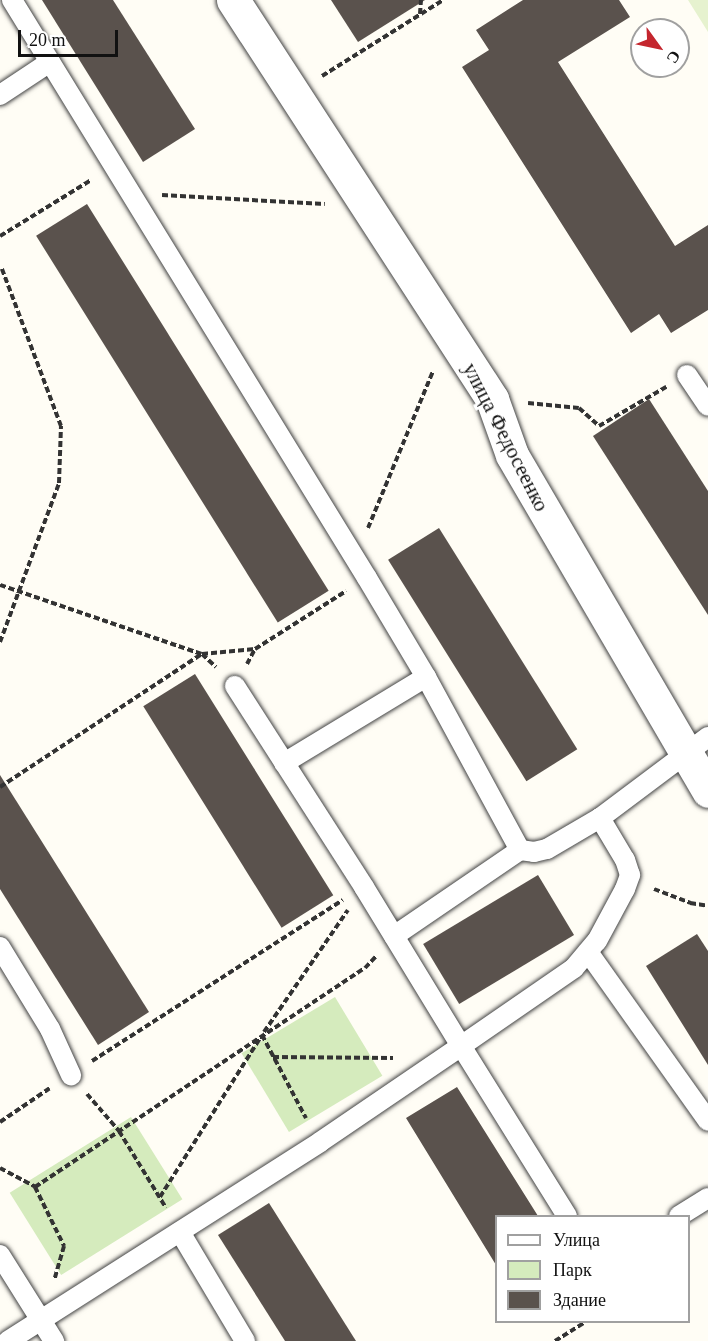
<!DOCTYPE html>
<meta charset="utf-8">
<style>
body{margin:0}
#map{position:relative;width:708px;height:1341px;overflow:hidden;background:#fffdf5;font-family:"Times New Roman",serif}
div>[style]{position:absolute}
.green>*{inset:0;background:#d5ebbd;transform-origin:0 0}
.pitch>*{inset:0;background:#e6f2cf}
.building>*{inset:0;background:#5a524d;transform-origin:0 0}
.path>*{height:4px;margin-top:-2px;transform-origin:0;background:repeating-linear-gradient(90deg,#333 0 6px,transparent 0 9px)}
.roads{filter:drop-shadow(0 0 2px #444) drop-shadow(0 0 2px #444)}
.service>*{height:20px;margin:-10px;padding:0 10px;transform-origin:10px;border-radius:10px;background:#fff}
.minor>*{height:33px;margin:-16.5px;padding:0 16.5px;transform-origin:16.5px;border-radius:16.5px;background:#fff}
span{translate:-50% -50%;white-space:nowrap;text-align:center;line-height:1.15;-webkit-text-stroke:6px #fff;paint-order:stroke}
.street-label{font-size:21px;color:#111}
.legend{position:absolute;left:495px;top:1215px;width:195px;height:108px;box-sizing:border-box;background:#fff;border:2px solid #a0a0a0;margin:0;padding:8px 10px;list-style:none;font-size:18px;color:#111}
.legend li{display:flex;align-items:center;gap:12px;height:30px}
.legend b{width:30px;border:2px solid #a0a0a0}
.north{position:absolute;left:630px;top:18px;width:60px;height:60px;box-sizing:border-box;background:#fff;border:2px solid #a0a0a0;border-radius:50%;rotate:123deg;font-size:16px;font-weight:700;line-height:24px;text-align:center;color:#111}
.north::after{content:'';display:block;margin:auto;width:21px;height:27px;background:#c4262e;clip-path:polygon(50% 0,100% 100%,50% 72%,0 100%)}
.scale{position:absolute;left:18px;top:30px;width:100px;height:27px;box-sizing:border-box;border:3px solid #111;border-top:0;padding-left:8px;font-size:18px;line-height:21px;white-space:nowrap;color:#111;-webkit-text-stroke:4px #fff;paint-order:stroke}
</style>
<div id="map">
<div class="green">
<i style="left:335px;top:997px;width:92px;height:109px;rotate:59deg"></i>
<i style="left:131px;top:1117px;width:97px;height:143px;rotate:58deg"></i>
</div>
<div class="pitch">
<i style="clip-path:polygon(688px 0,708px 0,708px 32px)"></i>
</div>
<div class="building">
<i style="clip-path:polygon(42px 0,113px 0,195px 129px,143px 162px)"></i>
<i style="clip-path:polygon(331px 0,425px 0,358px 42px)"></i>
<i style="clip-path:polygon(523px 0,619px 0,630px 17px,558px 62px,675px 246px,708px 225px,708px 310px,671px 333px,659px 314px,631px 333px,462px 67px,489px 50px,476px 30px)"></i>
<i style="left:87px;top:204px;width:456px;height:60px;rotate:58deg"></i>
<i style="clip-path:polygon(649px 399px,708px 491px,708px 615px,593px 436px)"></i>
<i style="left:439px;top:528px;width:261px;height:60px;rotate:58deg"></i>
<i style="left:195px;top:674px;width:261px;height:61px;rotate:58deg"></i>
<i style="clip-path:polygon(0 775px,149px 1012px,98px 1045px,0 889px)"></i>
<i style="left:538px;top:875px;width:70px;height:134px;rotate:59deg"></i>
<i style="clip-path:polygon(697px 934px,708px 951px,708px 1065px,646px 966px)"></i>
<i style="clip-path:polygon(457px 1087px,538px 1216px,496px 1216px,496px 1265px,406px 1118px)"></i>
<i style="clip-path:polygon(269px 1203px,356px 1341px,285px 1341px,218px 1235px)"></i>
</div>
<div class="path">
<i style="left:420px;top:14px;width:14px;rotate:-86deg"></i>
<i style="left:322px;top:76px;width:143px;rotate:-32.1deg"></i>
<i style="left:162px;top:195px;width:163px;rotate:3.2deg"></i>
<i style="left:0;top:236px;width:107px;rotate:-31.6deg"></i>
<i style="left:528px;top:403px;width:51px;rotate:5.6deg"></i>
<i style="left:579px;top:408px;width:27px;rotate:42deg"></i>
<i style="left:599px;top:426px;width:78px;rotate:-30.2deg"></i>
<i style="left:368px;top:528px;width:170px;rotate:-67.5deg"></i>
<i style="left:0;top:585px;width:213px;rotate:18.9deg"></i>
<i style="left:202px;top:654px;width:53px;rotate:-5.4deg"></i>
<i style="left:0;top:642px;width:170px;rotate:-69.6deg"></i>
<i style="left:59px;top:483px;width:57px;rotate:-88deg"></i>
<i style="left:61px;top:426px;width:168px;rotate:-110.6deg"></i>
<i style="left:247px;top:664px;width:17px;rotate:-62deg"></i>
<i style="left:255px;top:649px;width:108px;rotate:-32.5deg"></i>
<i style="left:0;top:787px;width:242px;rotate:-33.4deg"></i>
<i style="left:202px;top:654px;width:19px;rotate:43deg"></i>
<i style="left:654px;top:889px;width:39px;rotate:21deg"></i>
<i style="left:690px;top:903px;width:18px;rotate:9deg"></i>
<i style="left:264px;top:1032px;width:148px;rotate:-55.5deg"></i>
<i style="left:262px;top:1035px;width:94px;rotate:62.1deg"></i>
<i style="left:273px;top:1057px;width:120px;rotate:0.5deg"></i>
<i style="left:92px;top:1061px;width:298px;rotate:-32.7deg"></i>
<i style="left:87px;top:1094px;width:49px;rotate:49.1deg"></i>
<i style="left:119px;top:1131px;width:90px;rotate:58.6deg"></i>
<i style="left:0;top:1122px;width:60px;rotate:-34.2deg"></i>
<i style="left:0;top:1168px;width:40px;rotate:28deg"></i>
<i style="left:35px;top:1187px;width:396px;rotate:-33.6deg"></i>
<i style="left:365px;top:968px;width:16px;rotate:-47deg"></i>
<i style="left:35px;top:1187px;width:66px;rotate:63.8deg"></i>
<i style="left:64px;top:1246px;width:35px;rotate:106deg"></i>
<i style="left:160px;top:1197px;width:188px;rotate:-57.8deg"></i>
<i style="left:555px;top:1341px;width:36px;rotate:-32deg"></i>
</div>
<div class="roads">
<div class="service">
<i style="left:12px;top:0;width:678px;rotate:58.44deg"></i>
<i style="left:367px;top:578px;width:115px;rotate:59.2deg"></i>
<i style="left:426px;top:677px;width:197px;rotate:61.5deg"></i>
<i style="left:0;top:95px;width:60px;rotate:-33.4deg"></i>
<i style="left:687px;top:375px;width:37px;rotate:56deg"></i>
<i style="left:284px;top:763px;width:166px;rotate:-31.2deg"></i>
<i style="left:394px;top:936px;width:153px;rotate:-34.3deg"></i>
<i style="left:520px;top:850px;width:14px;rotate:8deg"></i>
<i style="left:534px;top:852px;width:13px;rotate:-13deg"></i>
<i style="left:547px;top:849px;width:61px;rotate:-30.3deg"></i>
<i style="left:600px;top:818px;width:135px;rotate:-36.9deg"></i>
<i style="left:0;top:947px;width:96px;rotate:58.6deg"></i>
<i style="left:50px;top:1029px;width:51px;rotate:65.5deg"></i>
<i style="left:588px;top:952px;width:207px;rotate:54.6deg"></i>
<i style="left:567px;top:1216px;width:200px;rotate:-121.9deg"></i>
<i style="left:461px;top:1046px;width:137px;rotate:-34.6deg"></i>
<i style="left:574px;top:968px;width:35px;rotate:-50deg"></i>
<i style="left:597px;top:941px;width:59px;rotate:-61.7deg"></i>
<i style="left:625px;top:889px;width:15px;rotate:-70deg"></i>
<i style="left:630px;top:875px;width:16px;rotate:-108deg"></i>
<i style="left:625px;top:860px;width:49px;rotate:-120.8deg"></i>
<i style="left:679px;top:1216px;width:34px;rotate:-32deg"></i>
<i style="left:180px;top:1232px;width:127px;rotate:59.2deg"></i>
<i style="left:0;top:1255px;width:102px;rotate:57.9deg"></i>
<i style="left:8px;top:1341px;width:370px;rotate:-32.5deg"></i>
<i style="left:320px;top:1142px;width:171px;rotate:-34.2deg"></i>
<i style="left:461px;top:1046px;width:186px;rotate:-121.4deg"></i>
<i style="left:364px;top:887px;width:239px;rotate:-122.7deg"></i>
</div>
<div class="minor">
<i style="left:233px;top:0;width:476px;rotate:57deg"></i>
<i style="left:492px;top:399px;width:59px;rotate:70.3deg"></i>
<i style="left:512px;top:455px;width:389px;rotate:59.7deg"></i>
</div>
</div>
<div class="street-label">
<span style="left:506px;top:437px;rotate:63deg">улица Федосеенко</span>
</div>
<ul class="legend">
<li><b style="height:8px;background:#fff"></b>Улица</li>
<li><b style="height:16px;background:#d5ebbd"></b>Парк</li>
<li><b style="height:16px;background:#5a524d"></b>Здание</li>
</ul>
<div class="north">С</div>
<div class="scale">20 m</div>
</div>
